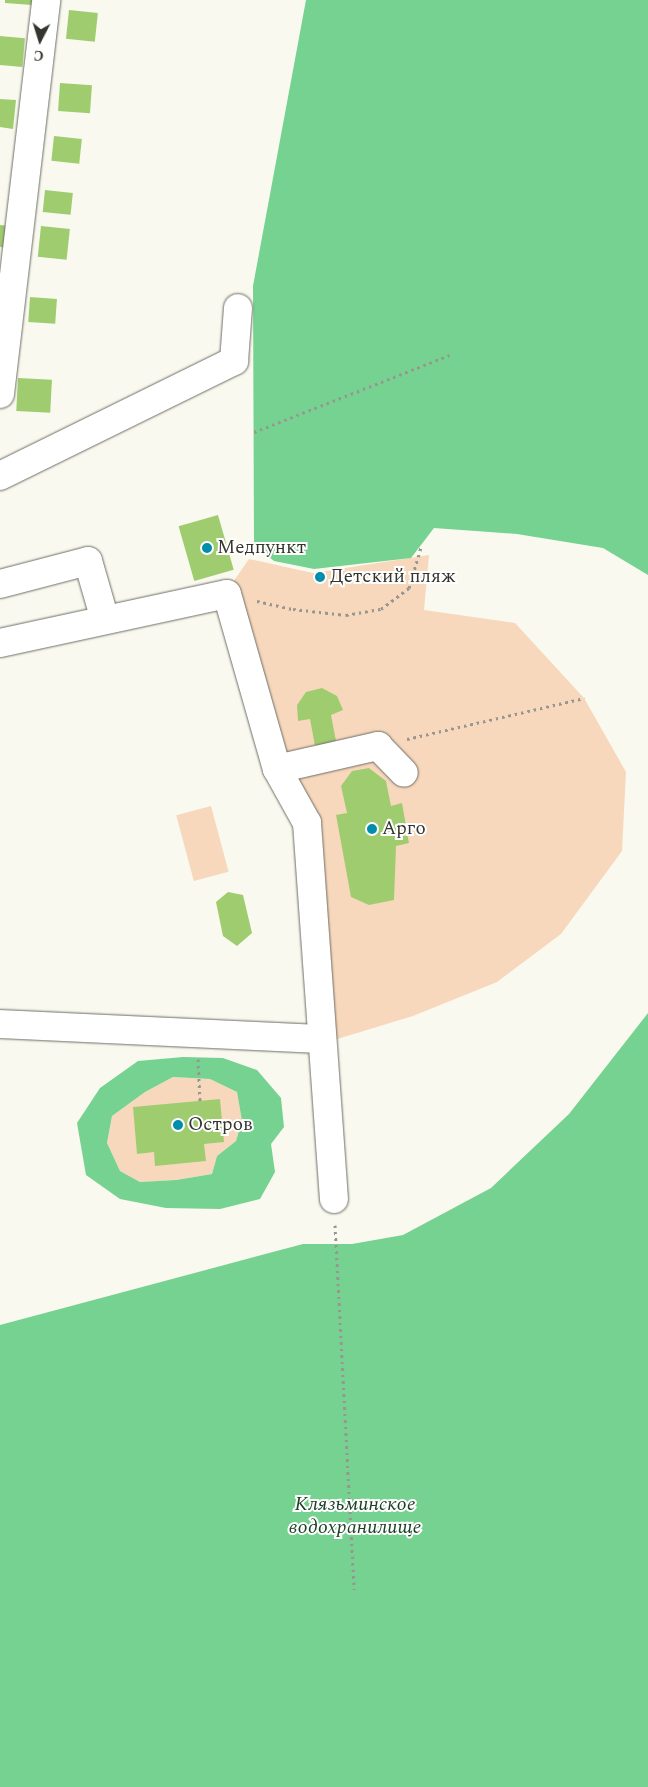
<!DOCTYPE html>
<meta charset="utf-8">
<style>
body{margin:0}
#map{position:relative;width:648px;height:1787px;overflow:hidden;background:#f9f9ef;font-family:Spectral,serif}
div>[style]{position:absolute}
.green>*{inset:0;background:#f8d8bc;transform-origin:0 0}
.water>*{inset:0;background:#75d291}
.building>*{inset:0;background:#a0cc70;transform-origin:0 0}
.path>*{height:3px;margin-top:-1.5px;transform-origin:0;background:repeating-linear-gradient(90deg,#979790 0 2.5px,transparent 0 6.5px)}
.roads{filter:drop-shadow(0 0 1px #6d6e66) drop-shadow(0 0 1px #6d6e66)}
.minor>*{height:28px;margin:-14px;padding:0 14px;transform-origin:14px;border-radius:14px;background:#fff}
.dots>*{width:14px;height:14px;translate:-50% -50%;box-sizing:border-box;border:2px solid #fffffe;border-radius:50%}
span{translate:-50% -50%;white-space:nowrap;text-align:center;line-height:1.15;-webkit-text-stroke:4px #fffffe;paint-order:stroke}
.poi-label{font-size:19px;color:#343431}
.left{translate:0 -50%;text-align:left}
.water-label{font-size:20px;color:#1b4228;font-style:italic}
.north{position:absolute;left:15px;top:15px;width:50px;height:50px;-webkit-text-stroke:4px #fffffe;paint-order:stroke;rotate:185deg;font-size:14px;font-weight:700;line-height:20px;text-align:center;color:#343431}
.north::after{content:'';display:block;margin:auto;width:18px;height:22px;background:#343431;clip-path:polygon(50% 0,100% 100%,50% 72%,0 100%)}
</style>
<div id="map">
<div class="green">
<i style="clip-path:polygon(429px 555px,424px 610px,515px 623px,584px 698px,626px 772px,622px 851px,561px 934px,497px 982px,413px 1016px,334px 1040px,283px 765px,231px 585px,249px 559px,313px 573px)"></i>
<i style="left:211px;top:806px;width:68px;height:36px;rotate:75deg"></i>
<i style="clip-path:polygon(173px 1077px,210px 1079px,237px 1092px,242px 1121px,236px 1141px,217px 1156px,212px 1174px,176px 1180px,140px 1182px,120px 1171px,107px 1143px,112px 1116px,145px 1092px)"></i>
</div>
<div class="water">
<i style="clip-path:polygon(306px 0,648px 0,648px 575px,603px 548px,517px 534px,434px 528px,411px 558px,314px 569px,274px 561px,254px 545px,253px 286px)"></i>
<i style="clip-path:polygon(648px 1013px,648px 1787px,0 1787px,0 1325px,303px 1244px,352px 1244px,403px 1235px,491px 1188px,569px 1114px)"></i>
<i style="clip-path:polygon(evenodd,183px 1057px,223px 1058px,257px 1070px,281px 1098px,284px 1127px,271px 1144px,275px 1172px,260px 1199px,220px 1209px,166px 1208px,120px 1199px,86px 1175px,77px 1123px,100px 1088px,138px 1061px,183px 1057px,173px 1077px,210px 1079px,237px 1092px,242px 1121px,236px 1141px,217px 1156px,212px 1174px,176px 1180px,140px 1182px,120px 1171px,107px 1143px,112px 1116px,145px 1092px,173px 1077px)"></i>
</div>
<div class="building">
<i style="clip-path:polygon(5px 0,32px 0,32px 5px,5px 3px)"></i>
<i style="left:69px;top:10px;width:29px;height:29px;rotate:6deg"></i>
<i style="left:0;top:36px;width:25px;height:29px;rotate:5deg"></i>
<i style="left:60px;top:83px;width:32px;height:28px;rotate:4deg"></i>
<i style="clip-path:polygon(0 99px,16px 100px,13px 129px,0 127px)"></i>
<i style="left:54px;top:136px;width:28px;height:25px;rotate:6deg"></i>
<i style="left:45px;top:190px;width:28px;height:22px;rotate:6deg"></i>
<i style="clip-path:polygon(0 225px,10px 226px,7px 248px,0 247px)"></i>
<i style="left:41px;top:226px;width:29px;height:31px;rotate:6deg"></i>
<i style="left:30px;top:297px;width:27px;height:25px;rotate:4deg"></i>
<i style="left:18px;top:378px;width:34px;height:33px;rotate:3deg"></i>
<i style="left:218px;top:515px;width:57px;height:41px;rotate:74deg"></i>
<i style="clip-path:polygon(322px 688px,337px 696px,343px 710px,331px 715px,336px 741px,315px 746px,310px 719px,298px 721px,297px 705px,306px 692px)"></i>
<i style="clip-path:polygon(369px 768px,386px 781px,391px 806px,402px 803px,409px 843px,396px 846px,394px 900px,369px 905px,351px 897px,336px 815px,347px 813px,341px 786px,352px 771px)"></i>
<i style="clip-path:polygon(228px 892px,243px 895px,252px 933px,237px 946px,223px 936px,216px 902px)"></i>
<i style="clip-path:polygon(220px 1099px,224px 1142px,204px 1144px,206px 1161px,155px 1166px,154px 1152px,137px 1154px,133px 1107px)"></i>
</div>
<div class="path">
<i style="left:254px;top:432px;width:210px;rotate:-21.5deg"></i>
<i style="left:257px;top:601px;width:37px;rotate:13deg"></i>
<i style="left:293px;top:609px;width:53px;rotate:6.5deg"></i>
<i style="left:346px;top:615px;width:36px;rotate:-10deg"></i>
<i style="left:381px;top:609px;width:35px;rotate:-37deg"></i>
<i style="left:409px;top:588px;width:43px;rotate:-73.7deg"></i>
<i style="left:407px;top:739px;width:182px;rotate:-13deg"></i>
<i style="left:198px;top:1059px;width:42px;rotate:87.3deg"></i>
<i style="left:335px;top:1225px;width:365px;rotate:87deg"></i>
</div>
<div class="roads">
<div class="minor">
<i style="left:0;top:394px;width:397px;rotate:-83.3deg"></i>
<i style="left:0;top:476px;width:261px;rotate:-26.2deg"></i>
<i style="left:234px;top:361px;width:53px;rotate:-85.7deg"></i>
<i style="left:0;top:584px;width:91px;rotate:-14.6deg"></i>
<i style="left:88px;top:561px;width:61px;rotate:73.9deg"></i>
<i style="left:0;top:643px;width:232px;rotate:-12.2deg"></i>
<i style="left:227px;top:594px;width:182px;rotate:74.1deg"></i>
<i style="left:277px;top:769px;width:62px;rotate:60.9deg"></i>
<i style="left:307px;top:823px;width:377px;rotate:85.9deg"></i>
<i style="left:277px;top:769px;width:104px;rotate:-12.8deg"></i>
<i style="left:378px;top:746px;width:37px;rotate:46deg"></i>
<i style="left:0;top:1024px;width:322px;rotate:2.7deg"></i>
</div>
</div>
<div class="dots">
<i style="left:207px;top:548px;background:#008eab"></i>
<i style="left:320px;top:577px;background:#008eab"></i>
<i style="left:372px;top:829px;background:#008eab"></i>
<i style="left:178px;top:1125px;background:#008eab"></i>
</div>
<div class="poi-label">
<span class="left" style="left:217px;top:548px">Медпункт</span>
<span class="left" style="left:330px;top:577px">Детский пляж</span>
<span class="left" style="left:382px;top:829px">Арго</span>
<span class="left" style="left:188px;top:1125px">Остров</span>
</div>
<div class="water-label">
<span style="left:355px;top:1516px">Клязьминское<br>водохранилище</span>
</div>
<div class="north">С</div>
</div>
